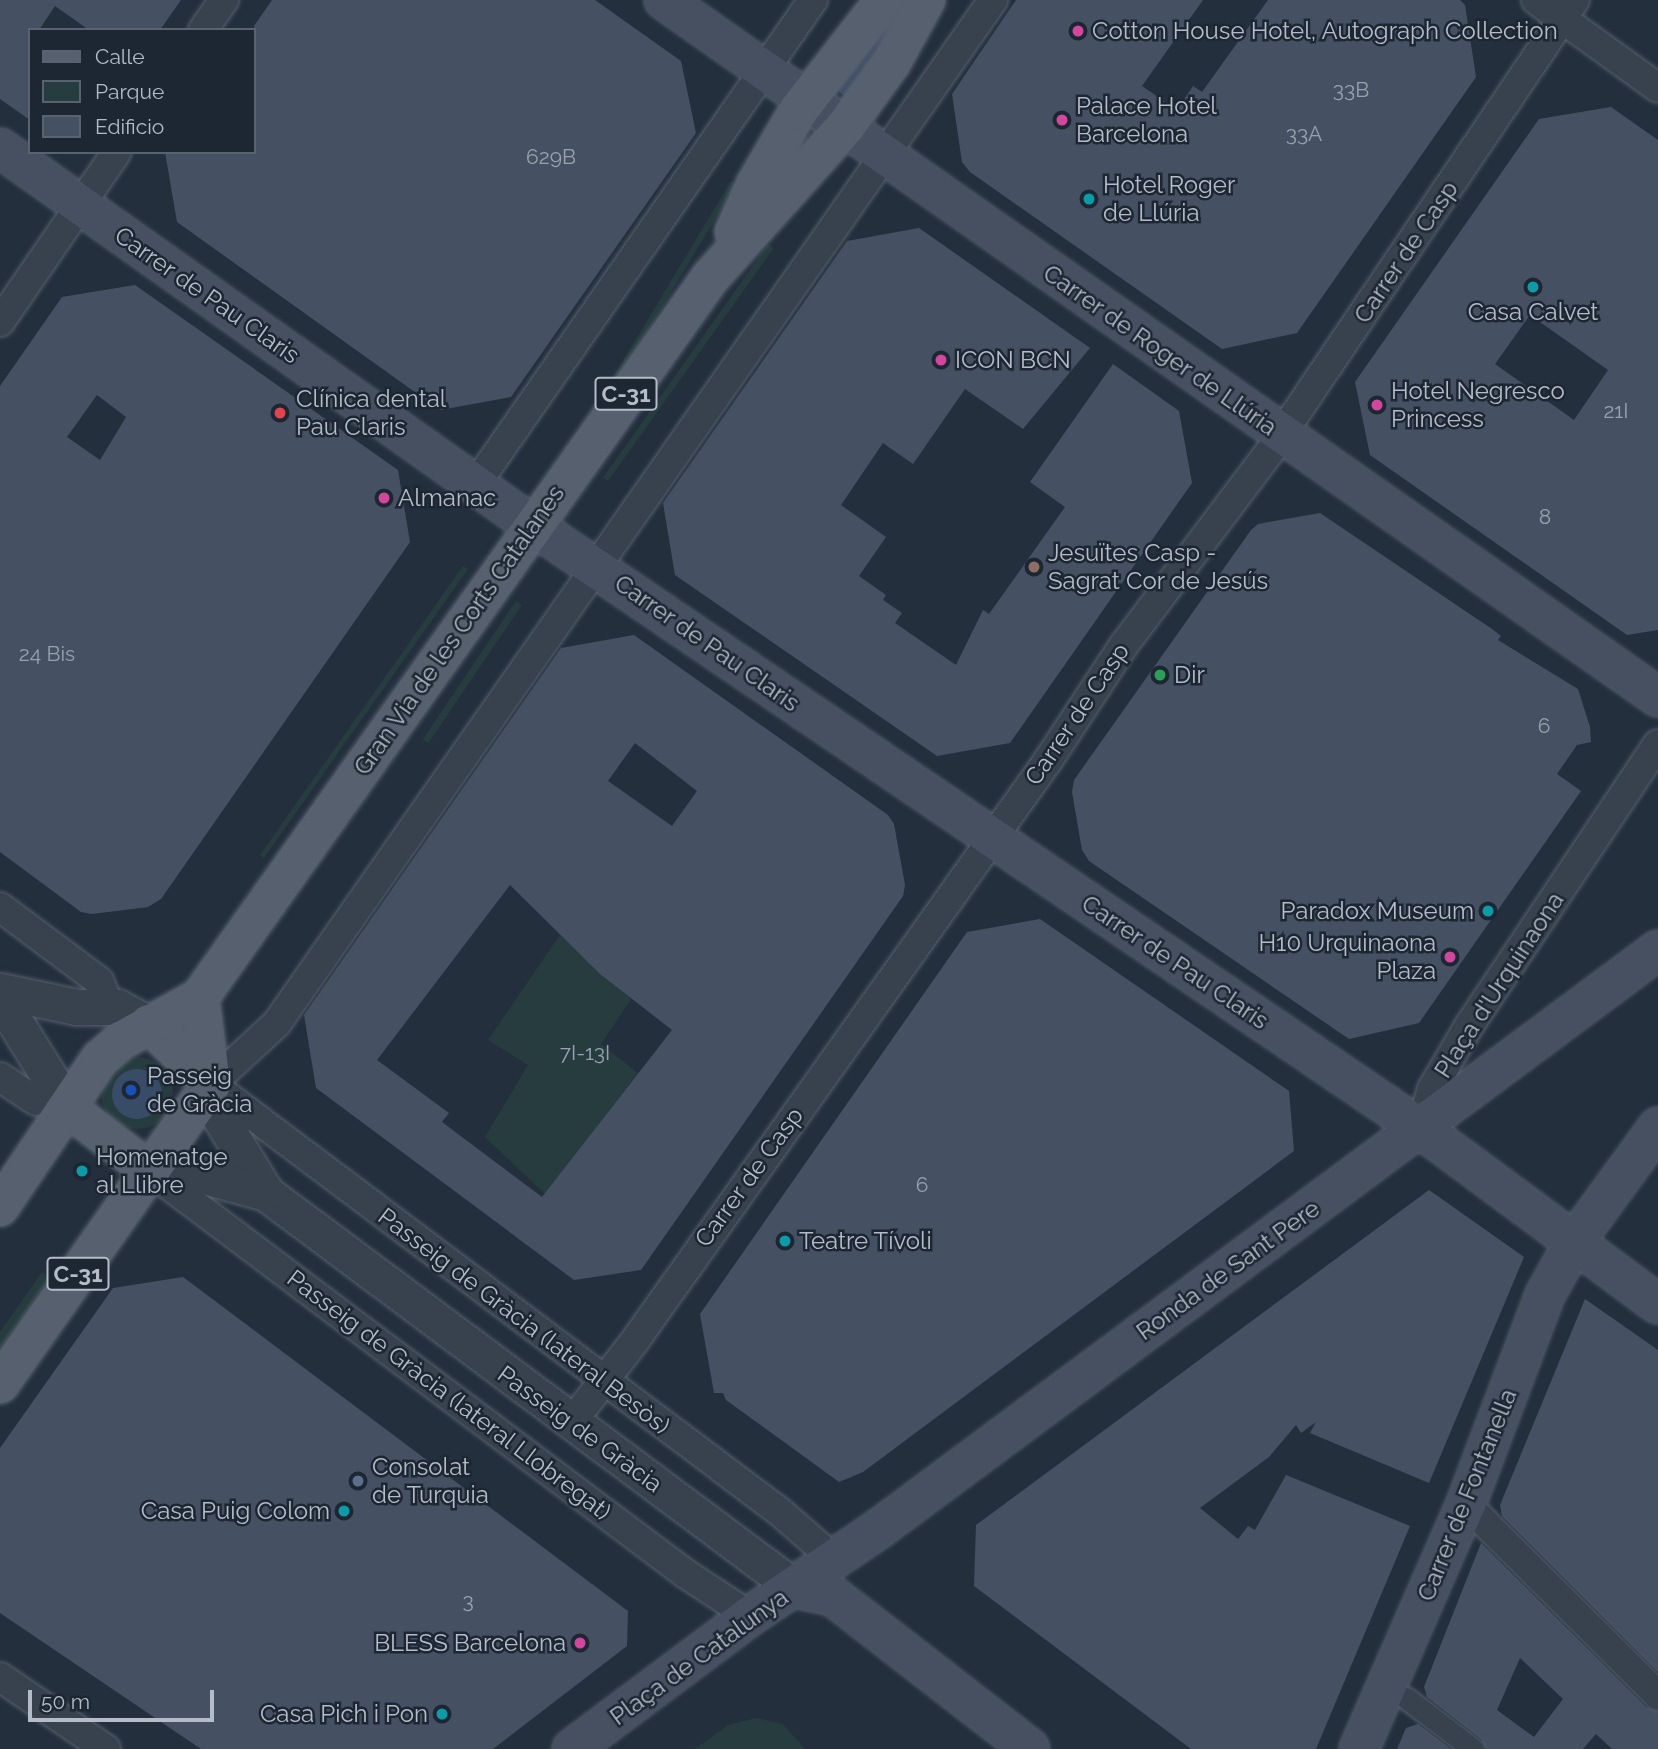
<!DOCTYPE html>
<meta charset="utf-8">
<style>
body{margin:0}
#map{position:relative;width:1658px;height:1749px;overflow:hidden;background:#242f3e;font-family:Raleway,sans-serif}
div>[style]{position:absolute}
.green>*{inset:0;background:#263c3f;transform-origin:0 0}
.round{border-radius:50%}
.water>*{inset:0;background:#394c67}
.building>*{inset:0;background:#455162}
.roads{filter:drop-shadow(0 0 2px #565f6c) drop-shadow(0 0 2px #565f6c)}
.pedestrian>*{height:21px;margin:-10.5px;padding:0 10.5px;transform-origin:10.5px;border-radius:10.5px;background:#38414e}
.minor>*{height:28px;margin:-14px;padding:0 14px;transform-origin:14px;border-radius:14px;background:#38414e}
.tertiary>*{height:35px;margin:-17.5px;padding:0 17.5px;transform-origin:17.5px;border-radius:17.5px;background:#38414e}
.secondary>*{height:38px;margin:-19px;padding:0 19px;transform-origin:19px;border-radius:19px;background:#465061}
.primary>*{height:38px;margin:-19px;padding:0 19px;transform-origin:19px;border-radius:19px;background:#56606e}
.dots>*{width:19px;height:19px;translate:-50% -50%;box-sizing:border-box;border:4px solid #1d2633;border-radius:50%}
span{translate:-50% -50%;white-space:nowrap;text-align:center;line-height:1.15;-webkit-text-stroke:5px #1d2633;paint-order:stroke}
.number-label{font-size:21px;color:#98a1af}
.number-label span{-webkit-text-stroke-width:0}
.shield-label span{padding:2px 5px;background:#1d2633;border:2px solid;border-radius:5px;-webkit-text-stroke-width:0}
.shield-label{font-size:23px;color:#b4bcc9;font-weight:700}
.poi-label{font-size:24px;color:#b4bcc9}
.left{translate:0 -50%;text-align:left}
.right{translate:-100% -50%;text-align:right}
.street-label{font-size:24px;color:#b4bcc9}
.legend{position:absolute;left:28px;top:28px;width:228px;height:126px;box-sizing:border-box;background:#1d2633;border:2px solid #59626f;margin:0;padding:9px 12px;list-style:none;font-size:21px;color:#b4bcc9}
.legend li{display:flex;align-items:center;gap:14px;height:35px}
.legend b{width:35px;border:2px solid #59626f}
.scale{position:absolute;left:28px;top:1690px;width:186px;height:32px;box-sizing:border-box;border:4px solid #b4bcc9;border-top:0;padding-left:9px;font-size:21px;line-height:24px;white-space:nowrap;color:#b4bcc9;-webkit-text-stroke:5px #1d2633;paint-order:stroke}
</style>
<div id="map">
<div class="green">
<i style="left:731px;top:181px;width:6px;height:284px;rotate:31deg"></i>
<i style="clip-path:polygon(768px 244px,774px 248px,608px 481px,603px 478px)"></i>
<i style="clip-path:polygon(463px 566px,468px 569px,264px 858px,260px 855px)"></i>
<i style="left:516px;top:601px;width:7px;height:167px;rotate:34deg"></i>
<i style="clip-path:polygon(560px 935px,631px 999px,601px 1044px,638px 1073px,545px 1194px,485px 1137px,528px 1065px,488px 1040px)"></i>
<i class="round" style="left:101px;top:1057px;width:72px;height:72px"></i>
<i style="clip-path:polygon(42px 1272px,50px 1277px,0 1348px,0 1332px)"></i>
<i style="clip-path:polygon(756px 1718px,783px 1724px,805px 1749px,695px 1749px,728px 1725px)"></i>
</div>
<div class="water">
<i style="clip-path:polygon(882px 18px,893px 26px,847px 98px,830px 85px)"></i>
<i class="round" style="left:112px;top:1069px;width:50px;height:50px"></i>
</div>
<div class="building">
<i style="clip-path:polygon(0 0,181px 0,160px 30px,89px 30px,55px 6px,39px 30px,30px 30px,30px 120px,0 99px)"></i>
<i style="clip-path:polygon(272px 0,595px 0,681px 61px,696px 133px,511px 397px,440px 410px,177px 222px,165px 152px,254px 152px,254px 26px)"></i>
<i style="clip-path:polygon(1016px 0,1203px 0,1142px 86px,1177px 110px,1193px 86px,1202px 92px,1268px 0,1460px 0,1465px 5px,1476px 77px,1297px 333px,1222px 349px,970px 172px,962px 162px,952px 94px)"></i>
<i style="clip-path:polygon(evenodd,1611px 107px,1658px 140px,1658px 630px,1627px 635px,1370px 455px,1355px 382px,1539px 119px,1611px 107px,1530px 315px,1608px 370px,1574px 420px,1495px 364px,1530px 315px)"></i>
<i style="clip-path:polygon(919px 228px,1090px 348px,1023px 429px,965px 389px,913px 464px,883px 443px,841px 505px,886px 537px,859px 576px,886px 595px,883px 600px,902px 613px,895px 623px,956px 665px,983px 610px,989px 614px,1065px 507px,1030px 482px,1113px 364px,1179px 411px,1192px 483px,1010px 743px,937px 756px,675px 575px,663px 503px,847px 241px)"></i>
<i style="clip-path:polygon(evenodd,135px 285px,398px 470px,410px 542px,161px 899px,148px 907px,92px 914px,81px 912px,0 852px,0 386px,62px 297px,135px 285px,97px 395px,126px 417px,100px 460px,67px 437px,97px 395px)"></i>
<i style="clip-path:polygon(1320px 513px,1492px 629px,1501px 636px,1498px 640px,1578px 689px,1590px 727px,1591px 742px,1577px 745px,1557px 774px,1581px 791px,1419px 1023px,1349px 1039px,1089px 861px,1082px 850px,1072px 792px,1074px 780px,1251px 530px,1258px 524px)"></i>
<i style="clip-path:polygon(evenodd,634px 635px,888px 815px,894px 824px,905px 885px,903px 896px,641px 1270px,574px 1280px,316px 1088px,304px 1015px,561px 648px,634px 635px,635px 743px,697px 791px,672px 826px,608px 781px,635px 743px,634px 635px,510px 885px,600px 974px,672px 1030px,542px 1197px,442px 1122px,449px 1113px,377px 1060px,510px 885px)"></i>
<i style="clip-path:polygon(1040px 919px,1289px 1091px,1294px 1151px,863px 1472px,839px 1482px,726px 1400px,723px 1393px,714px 1393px,700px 1314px,967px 932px)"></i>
<i style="clip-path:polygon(1429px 1190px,1524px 1257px,1429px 1483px,1310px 1433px,1316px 1422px,1301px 1433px,1296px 1425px,1269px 1457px,1200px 1508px,1238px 1539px,1248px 1526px,1255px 1530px,1286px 1475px,1410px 1526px,1348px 1673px,1316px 1749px,1191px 1749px,974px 1586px,976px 1525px)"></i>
<i style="clip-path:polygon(183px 1277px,628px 1611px,627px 1646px,493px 1749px,201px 1749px,0 1613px,0 1448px,113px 1288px)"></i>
<i style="clip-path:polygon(1585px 1299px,1658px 1350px,1658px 1672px,1502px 1516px,1500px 1505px)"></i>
<i style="clip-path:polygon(evenodd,1481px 1543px,1646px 1707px,1658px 1711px,1658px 1749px,1612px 1749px,1596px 1734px,1583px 1749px,1486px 1749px,1481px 1739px,1427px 1697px,1424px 1687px,1481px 1543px,1520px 1658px,1563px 1699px,1534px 1737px,1497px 1710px,1520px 1658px)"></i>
<i style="clip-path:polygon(1418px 1724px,1451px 1749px,1397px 1749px,1406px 1728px)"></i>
</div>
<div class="roads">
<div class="pedestrian">
<i style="left:1406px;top:1698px;width:84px;rotate:37.3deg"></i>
</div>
<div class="minor">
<i style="left:1536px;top:0;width:150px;rotate:35.8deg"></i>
<i style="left:203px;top:30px;width:37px;rotate:-55deg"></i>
<i style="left:0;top:322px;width:206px;rotate:-55.5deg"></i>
<i style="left:476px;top:484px;width:590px;rotate:-55.15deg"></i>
<i style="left:0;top:907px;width:124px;rotate:36.8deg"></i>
<i style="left:99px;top:981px;width:26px;rotate:67deg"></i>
<i style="left:0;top:1077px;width:43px;rotate:33.7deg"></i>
<i style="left:1420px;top:1128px;width:41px;rotate:-72.9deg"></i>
<i style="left:1432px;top:1089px;width:73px;rotate:-59.6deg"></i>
<i style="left:1469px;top:1026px;width:339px;rotate:-56.2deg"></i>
<i style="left:150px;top:1171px;width:671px;rotate:36.94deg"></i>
<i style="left:686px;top:1574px;width:77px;rotate:33.3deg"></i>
<i style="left:571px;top:1423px;width:103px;rotate:-52.1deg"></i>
<i style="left:634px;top:1342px;width:712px;rotate:-54.55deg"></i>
<i style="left:1047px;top:762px;width:140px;rotate:-56.7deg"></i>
<i style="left:1124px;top:645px;width:244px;rotate:-53deg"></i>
<i style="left:1271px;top:450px;width:543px;rotate:-55.96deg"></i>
<i style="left:1466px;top:1504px;width:271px;rotate:44.9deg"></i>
<i style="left:835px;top:1560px;width:73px;rotate:-138.9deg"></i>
<i style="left:780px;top:1512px;width:712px;rotate:-143.05deg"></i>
<i style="left:211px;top:1084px;width:90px;rotate:-42.7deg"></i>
<i style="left:277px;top:1023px;width:1249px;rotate:-55.01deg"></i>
<i style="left:0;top:1677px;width:128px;rotate:34.2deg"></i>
</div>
<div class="tertiary">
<i style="left:0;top:991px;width:79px;rotate:11.7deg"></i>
<i style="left:77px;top:1007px;width:40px"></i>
<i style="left:117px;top:1007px;width:36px;rotate:28deg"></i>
<i style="left:0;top:998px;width:131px;rotate:58.1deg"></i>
<i style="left:211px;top:1084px;width:25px;rotate:81deg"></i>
<i style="left:215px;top:1109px;width:98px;rotate:58.7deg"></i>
<i style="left:266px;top:1193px;width:660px;rotate:36.75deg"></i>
<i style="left:150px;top:1171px;width:25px;rotate:-7deg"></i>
<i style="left:175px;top:1168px;width:94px;rotate:15.4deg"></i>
</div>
<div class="secondary">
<i style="left:664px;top:0;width:1214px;rotate:35.04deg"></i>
<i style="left:0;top:148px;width:652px;rotate:35.32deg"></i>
<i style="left:532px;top:525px;width:1073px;rotate:34.18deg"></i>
<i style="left:1420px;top:1128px;width:296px;rotate:36.5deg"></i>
<i style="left:795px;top:1588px;width:39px;rotate:12deg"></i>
<i style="left:833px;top:1596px;width:249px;rotate:37.8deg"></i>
<i style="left:572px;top:1749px;width:222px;rotate:-36.8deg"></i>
<i style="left:750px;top:1616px;width:157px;rotate:-34.1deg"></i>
<i style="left:880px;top:1528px;width:969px;rotate:-36.61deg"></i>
<i style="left:1359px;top:1749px;width:267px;rotate:-66.4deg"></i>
<i style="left:1466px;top:1504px;width:223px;rotate:-69.3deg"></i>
<i style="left:1545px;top:1295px;width:62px;rotate:-60.9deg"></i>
<i style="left:1575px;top:1241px;width:141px;rotate:-53.9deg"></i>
</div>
<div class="primary">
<i style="left:734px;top:232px;width:51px;rotate:-65.9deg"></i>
<i style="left:755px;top:185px;width:86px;rotate:-59.8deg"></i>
<i style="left:798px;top:111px;width:140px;rotate:-52.2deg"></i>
<i style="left:149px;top:1024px;width:86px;rotate:44.1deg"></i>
<i style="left:69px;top:1109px;width:102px;rotate:37.4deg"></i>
<i style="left:0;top:1207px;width:179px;rotate:-56deg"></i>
<i style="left:100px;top:1059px;width:28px;rotate:-41deg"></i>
<i style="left:121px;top:1041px;width:90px;rotate:-29.1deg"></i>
<i style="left:200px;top:997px;width:882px;rotate:-54.65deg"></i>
<i style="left:710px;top:278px;width:203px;rotate:-48.2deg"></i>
<i style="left:845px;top:127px;width:80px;rotate:-54.1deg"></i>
<i style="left:892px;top:62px;width:71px;rotate:-61.3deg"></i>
<i style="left:0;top:1384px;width:367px;rotate:-54.9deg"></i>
<i style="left:211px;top:1084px;width:88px;rotate:-97.2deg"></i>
</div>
</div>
<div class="dots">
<i style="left:1078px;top:31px;background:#d1479c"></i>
<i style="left:1062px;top:120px;background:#d1479c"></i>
<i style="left:1089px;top:199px;background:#0f9aa8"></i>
<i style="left:1533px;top:287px;background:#0f9aa8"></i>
<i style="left:941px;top:360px;background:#d1479c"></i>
<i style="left:1377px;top:405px;background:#d1479c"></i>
<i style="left:280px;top:413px;background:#e0444e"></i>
<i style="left:384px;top:498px;background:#d1479c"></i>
<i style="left:1034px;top:567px;background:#8d6e63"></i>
<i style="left:1160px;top:675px;background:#2e9e5b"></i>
<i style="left:1488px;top:911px;background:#0f9aa8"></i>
<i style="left:1450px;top:957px;background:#d1479c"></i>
<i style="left:131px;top:1090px;background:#1a4fb4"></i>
<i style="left:82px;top:1171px;background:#0f9aa8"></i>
<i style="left:785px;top:1241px;background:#0f9aa8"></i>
<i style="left:358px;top:1481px;background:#5c6f8a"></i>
<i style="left:344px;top:1511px;background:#0f9aa8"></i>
<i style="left:580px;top:1643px;background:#d1479c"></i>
<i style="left:442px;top:1714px;background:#0f9aa8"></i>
</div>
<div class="number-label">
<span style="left:1351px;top:90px">33B</span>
<span style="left:1304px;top:134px">33A</span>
<span style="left:551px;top:157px">629B</span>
<span style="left:1616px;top:411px">21I</span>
<span style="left:1545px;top:517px">8</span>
<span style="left:47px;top:654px">24 Bis</span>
<span style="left:1544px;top:726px">6</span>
<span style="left:585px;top:1053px">7I-13I</span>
<span style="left:922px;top:1185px">6</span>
<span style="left:468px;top:1601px">3</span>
</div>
<div class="shield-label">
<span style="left:626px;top:394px">C-31</span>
<span style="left:78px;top:1274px">C-31</span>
</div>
<div class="poi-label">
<span class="left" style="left:1092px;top:31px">Cotton House Hotel, Autograph Collection</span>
<span class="left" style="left:1076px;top:120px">Palace Hotel<br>Barcelona</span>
<span class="left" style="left:1103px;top:199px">Hotel Roger<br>de Llúria</span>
<span style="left:1533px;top:312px">Casa Calvet</span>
<span class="left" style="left:955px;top:360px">ICON BCN</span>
<span class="left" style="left:1391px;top:405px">Hotel Negresco<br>Princess</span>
<span class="left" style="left:296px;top:413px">Clínica dental<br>Pau Claris</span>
<span class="left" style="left:398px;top:498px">Almanac</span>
<span class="left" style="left:1048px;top:567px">Jesuïtes Casp -<br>Sagrat Cor de Jesús</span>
<span class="left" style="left:1174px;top:675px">Dir</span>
<span class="right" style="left:1474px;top:911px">Paradox Museum</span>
<span class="right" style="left:1436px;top:957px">H10 Urquinaona<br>Plaza</span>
<span class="left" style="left:147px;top:1090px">Passeig<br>de Gràcia</span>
<span class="left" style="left:96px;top:1171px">Homenatge<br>al Llibre</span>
<span class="left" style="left:799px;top:1241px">Teatre Tívoli</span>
<span class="left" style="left:372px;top:1481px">Consolat<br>de Turquia</span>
<span class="right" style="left:330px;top:1511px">Casa Puig Colom</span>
<span class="right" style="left:566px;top:1643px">BLESS Barcelona</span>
<span class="right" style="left:428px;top:1714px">Casa Pich i Pon</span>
</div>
<div class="street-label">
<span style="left:1406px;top:252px;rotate:-56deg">Carrer de Casp</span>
<span style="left:207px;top:295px;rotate:35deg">Carrer de Pau Claris</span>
<span style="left:1160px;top:350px;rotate:35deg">Carrer de Roger de Llúria</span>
<span style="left:459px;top:630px;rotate:-55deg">Gran Via de les Corts Catalanes</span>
<span style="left:707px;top:643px;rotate:35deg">Carrer de Pau Claris</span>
<span style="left:1077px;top:714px;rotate:-56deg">Carrer de Casp</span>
<span style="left:1175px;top:962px;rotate:34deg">Carrer de Pau Claris</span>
<span style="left:1499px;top:985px;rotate:-57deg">Plaça d'Urquinaona</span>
<span style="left:749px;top:1177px;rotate:-54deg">Carrer de Casp</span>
<span style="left:1228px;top:1270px;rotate:-36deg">Ronda de Sant Pere</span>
<span style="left:524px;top:1321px;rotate:37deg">Passeig de Gràcia (lateral Besòs)</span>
<span style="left:449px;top:1395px;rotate:37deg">Passeig de Gràcia (lateral Llobregat)</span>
<span style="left:580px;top:1429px;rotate:36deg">Passeig de Gràcia</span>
<span style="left:1467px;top:1495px;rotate:-68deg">Carrer de Fontanella</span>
<span style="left:699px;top:1657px;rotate:-36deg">Plaça de Catalunya</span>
</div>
<ul class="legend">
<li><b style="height:9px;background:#56606e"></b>Calle</li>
<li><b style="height:19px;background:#263c3f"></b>Parque</li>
<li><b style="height:19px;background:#455162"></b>Edificio</li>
</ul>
<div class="scale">50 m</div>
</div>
